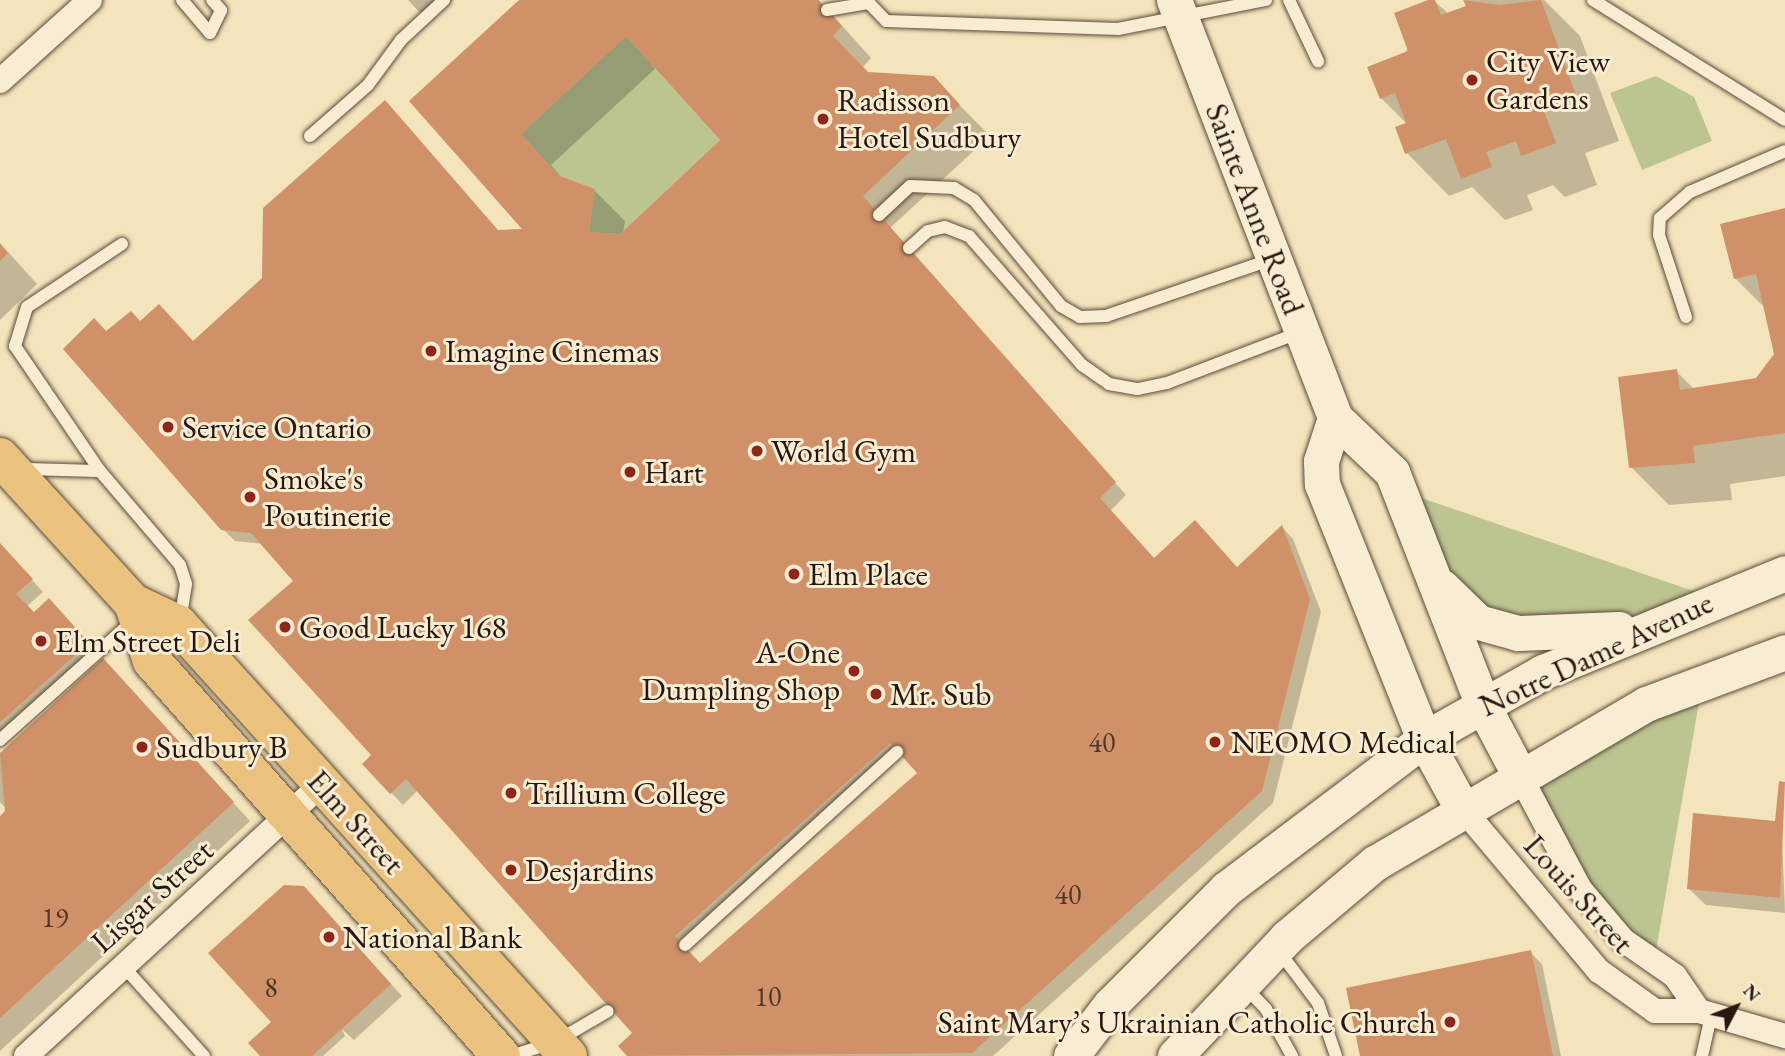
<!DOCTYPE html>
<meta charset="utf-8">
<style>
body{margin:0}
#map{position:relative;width:1785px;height:1056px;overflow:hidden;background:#f4e4bc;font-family:"EB Garamond",serif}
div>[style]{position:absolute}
.green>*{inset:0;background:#bcc490}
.shadow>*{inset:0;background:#0003}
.building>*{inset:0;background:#d09169}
.roads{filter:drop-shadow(0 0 2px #5a4b3b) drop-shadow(0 0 2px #5a4b3b)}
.service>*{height:12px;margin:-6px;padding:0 6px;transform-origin:6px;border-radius:6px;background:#f8edd3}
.minor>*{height:24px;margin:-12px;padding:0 12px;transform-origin:12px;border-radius:12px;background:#f8edd3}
.secondary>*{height:35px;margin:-17.5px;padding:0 17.5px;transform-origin:17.5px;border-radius:17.5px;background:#f8edd3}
.primary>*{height:38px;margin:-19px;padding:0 19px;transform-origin:19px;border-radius:19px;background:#eac27e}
.dots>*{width:19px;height:19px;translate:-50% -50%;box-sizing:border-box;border:4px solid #f8edd3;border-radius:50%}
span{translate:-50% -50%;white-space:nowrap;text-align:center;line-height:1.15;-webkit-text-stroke:6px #f8edd3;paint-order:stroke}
.number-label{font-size:28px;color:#503626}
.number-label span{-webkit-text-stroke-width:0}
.poi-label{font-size:32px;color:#261810}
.left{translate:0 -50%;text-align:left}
.right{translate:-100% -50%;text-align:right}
.street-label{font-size:32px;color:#261810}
.north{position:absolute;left:1701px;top:972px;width:70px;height:70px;-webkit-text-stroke:5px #f8edd3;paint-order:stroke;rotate:48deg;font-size:19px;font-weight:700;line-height:28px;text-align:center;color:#261810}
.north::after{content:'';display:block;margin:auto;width:24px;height:32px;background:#261810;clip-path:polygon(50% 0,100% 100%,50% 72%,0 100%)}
</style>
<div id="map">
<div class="green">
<i style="clip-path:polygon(626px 36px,720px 140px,620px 234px,589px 232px,595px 189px,558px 175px,521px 134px)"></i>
<i style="clip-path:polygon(1656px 76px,1694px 97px,1712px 141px,1642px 170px,1610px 93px)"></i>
<i style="clip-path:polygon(1404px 492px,1708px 596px,1646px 624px,1519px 630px,1440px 582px)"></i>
<i style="clip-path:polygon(1702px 685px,1654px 962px,1602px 915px,1524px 776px)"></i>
</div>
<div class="shadow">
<i style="clip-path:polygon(408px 0,453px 0,429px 22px)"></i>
<i style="clip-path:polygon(evenodd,522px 0,819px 0,871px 58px,863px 67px,869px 74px,933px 78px,990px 136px,890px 228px,1126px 495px,1110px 511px,1155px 560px,1237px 569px,1282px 527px,1293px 539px,1321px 612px,1273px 803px,993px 1056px,629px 1056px,620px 1046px,635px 1033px,418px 790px,403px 805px,364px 764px,373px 755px,295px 581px,263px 544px,235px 541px,223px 529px,107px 333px,140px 323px,194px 343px,499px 232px,529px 233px,411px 101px,522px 0,657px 67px,722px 140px,623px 233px,625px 221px,594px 190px,562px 178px,551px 165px,657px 67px,522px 0,902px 754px,920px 773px,701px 965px,685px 948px,902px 754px)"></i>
<i style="clip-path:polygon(1433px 0,1449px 14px,1468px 7px,1465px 0,1544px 0,1580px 36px,1619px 141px,1585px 153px,1597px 185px,1565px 197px,1553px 185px,1527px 195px,1533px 210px,1505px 220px,1472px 187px,1449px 196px,1407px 153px,1397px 128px,1407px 124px,1381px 98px)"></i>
<i style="clip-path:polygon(1785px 210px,1785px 476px,1730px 484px,1732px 500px,1669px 505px,1631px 467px,1676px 371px,1694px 389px,1757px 380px,1776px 355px,1765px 308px,1735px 278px)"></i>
<i style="clip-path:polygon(0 243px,37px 284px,0 320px)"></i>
<i style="clip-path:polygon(0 544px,43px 592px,26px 607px,34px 615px,61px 612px,99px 655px,0 744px)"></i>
<i style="clip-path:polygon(103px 660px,250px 821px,0 1051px,0 818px,8px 811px,0 802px,0 755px)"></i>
<i style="clip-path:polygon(1780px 783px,1785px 913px,1706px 905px,1688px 888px,1777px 823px)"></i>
<i style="clip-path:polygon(315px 900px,402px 996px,354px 1040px,342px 1029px,345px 1036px,323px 1056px,263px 1056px)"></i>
<i style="clip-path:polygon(1530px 952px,1542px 964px,1561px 1056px,1362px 1056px)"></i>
</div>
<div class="building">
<i style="clip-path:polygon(evenodd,519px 0,818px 0,842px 26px,833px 36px,868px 72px,934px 76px,960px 105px,863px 196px,1116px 482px,1100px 498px,1154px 558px,1195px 520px,1237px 567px,1282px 525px,1310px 599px,1262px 791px,972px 1053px,627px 1056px,618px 1046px,632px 1033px,406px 779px,390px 794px,362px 764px,371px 755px,248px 620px,293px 581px,251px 533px,221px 530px,63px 349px,94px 318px,106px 331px,131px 311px,140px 321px,159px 304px,193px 341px,262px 278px,263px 208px,385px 100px,498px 230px,522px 229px,409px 101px,519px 0,626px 36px,720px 140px,620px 234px,589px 232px,595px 189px,558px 175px,521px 134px,626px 36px,519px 0,890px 743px,917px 773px,700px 963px,675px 936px,890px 743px)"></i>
<i style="clip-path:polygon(1428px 0,1435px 0,1441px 15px,1466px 6px,1463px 0,1500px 5px,1541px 0,1577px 98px,1544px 111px,1556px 143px,1521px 156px,1516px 141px,1486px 152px,1492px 167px,1461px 179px,1446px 139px,1405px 154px,1395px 127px,1406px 123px,1395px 93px,1380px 99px,1367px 67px,1408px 51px,1394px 13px)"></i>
<i style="clip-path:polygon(1785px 208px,1785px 433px,1693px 446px,1695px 463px,1629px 468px,1618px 377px,1677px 369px,1680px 390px,1756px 378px,1774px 354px,1756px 274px,1734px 279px,1720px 224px)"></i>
<i style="clip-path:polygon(0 244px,8px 253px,0 261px)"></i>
<i style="clip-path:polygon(0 543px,33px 579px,16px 594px,34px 612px,49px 598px,89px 643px,0 722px)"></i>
<i style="clip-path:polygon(103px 658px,234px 802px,0 1018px,0 816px,5px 811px,0 753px)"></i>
<i style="clip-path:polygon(1779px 781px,1785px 782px,1780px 898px,1687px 889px,1693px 813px,1775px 821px)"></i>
<i style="clip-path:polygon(284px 885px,304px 886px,391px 984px,312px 1056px,260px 1056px,248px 1043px,271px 1022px,208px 953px)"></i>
<i style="clip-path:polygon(1531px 950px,1553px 1056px,1360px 1056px,1346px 988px)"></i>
</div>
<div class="roads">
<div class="service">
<i style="left:182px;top:0;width:43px;rotate:49.7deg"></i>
<i style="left:210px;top:33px;width:25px;rotate:-64deg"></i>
<i style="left:221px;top:10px;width:13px;rotate:-132deg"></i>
<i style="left:866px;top:0;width:29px;rotate:46deg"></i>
<i style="left:886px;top:21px;width:232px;rotate:2deg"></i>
<i style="left:1118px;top:29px;width:151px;rotate:-11.1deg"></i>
<i style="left:1289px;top:0;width:68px;rotate:64.6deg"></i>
<i style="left:1593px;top:0;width:226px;rotate:32deg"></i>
<i style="left:827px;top:10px;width:43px;rotate:-9.5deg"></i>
<i style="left:310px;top:136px;width:77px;rotate:-41.3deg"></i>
<i style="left:368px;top:85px;width:56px;rotate:-53.7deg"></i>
<i style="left:401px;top:40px;width:59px;rotate:-42.9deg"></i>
<i style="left:879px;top:215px;width:42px;rotate:-43.1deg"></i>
<i style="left:910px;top:186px;width:44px;rotate:2.6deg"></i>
<i style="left:954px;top:188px;width:23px;rotate:31deg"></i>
<i style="left:974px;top:200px;width:137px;rotate:50.6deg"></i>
<i style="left:1061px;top:306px;width:22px;rotate:30deg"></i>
<i style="left:1080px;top:317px;width:26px;rotate:-2deg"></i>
<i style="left:1106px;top:316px;width:173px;rotate:-18.9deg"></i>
<i style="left:122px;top:244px;width:114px;rotate:146.4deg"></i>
<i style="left:27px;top:307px;width:41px;rotate:107.1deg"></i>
<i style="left:15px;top:346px;width:151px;rotate:55.8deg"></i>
<i style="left:100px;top:471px;width:123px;rotate:49.6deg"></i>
<i style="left:180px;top:565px;width:20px;rotate:72deg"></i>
<i style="left:186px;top:584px;width:36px;rotate:99deg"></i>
<i style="left:909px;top:248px;width:25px;rotate:-42deg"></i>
<i style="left:928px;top:231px;width:17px;rotate:-13deg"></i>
<i style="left:945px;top:227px;width:26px;rotate:21deg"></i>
<i style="left:969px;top:236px;width:171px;rotate:48.8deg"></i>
<i style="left:1082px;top:365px;width:33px;rotate:35deg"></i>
<i style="left:1109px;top:384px;width:29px;rotate:10deg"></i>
<i style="left:1138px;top:389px;width:30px;rotate:-12deg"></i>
<i style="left:1167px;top:383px;width:140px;rotate:-20.9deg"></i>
<i style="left:1686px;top:317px;width:86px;rotate:-108.2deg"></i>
<i style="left:1659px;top:235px;width:17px;rotate:-87deg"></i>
<i style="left:1660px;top:218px;width:40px;rotate:-41deg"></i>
<i style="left:1690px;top:192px;width:103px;rotate:-23.3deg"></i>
<i style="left:24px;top:469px;width:76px;rotate:1.5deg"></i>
<i style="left:0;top:740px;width:181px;rotate:-41.9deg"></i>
<i style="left:685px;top:945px;width:287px;rotate:-42.3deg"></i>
<i style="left:1278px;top:950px;width:66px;rotate:53deg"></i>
<i style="left:1318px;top:1003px;width:56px;rotate:71.2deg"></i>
<i style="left:123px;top:966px;width:121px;rotate:48deg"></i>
<i style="left:1243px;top:985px;width:33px;rotate:46deg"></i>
<i style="left:1266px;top:1009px;width:54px;rotate:61deg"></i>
<i style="left:511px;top:1056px;width:46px;rotate:-17.7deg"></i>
<i style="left:555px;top:1042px;width:61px;rotate:-30.3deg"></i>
<i style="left:1702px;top:1056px;width:41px;rotate:-77.3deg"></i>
</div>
<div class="minor">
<i style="left:0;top:81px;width:121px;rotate:-42deg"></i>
<i style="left:1520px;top:776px;width:128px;rotate:62deg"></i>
<i style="left:1580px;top:889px;width:67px;rotate:49.9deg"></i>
<i style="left:1623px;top:940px;width:63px;rotate:34.7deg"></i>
<i style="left:1675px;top:976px;width:42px;rotate:55.6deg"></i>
<i style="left:1462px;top:808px;width:213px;rotate:50deg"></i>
<i style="left:1599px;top:971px;width:69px;rotate:35.5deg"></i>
<i style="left:1655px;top:1011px;width:44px"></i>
<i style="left:1699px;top:1011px;width:90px;rotate:16.2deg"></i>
<i style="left:26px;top:1056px;width:402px;rotate:-42.6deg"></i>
</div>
<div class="secondary">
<i style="left:1174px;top:0;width:448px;rotate:68.9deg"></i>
<i style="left:1335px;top:418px;width:79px;rotate:43.5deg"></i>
<i style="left:1392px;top:472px;width:251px;rotate:68.7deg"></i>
<i style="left:1483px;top:706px;width:79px;rotate:62.1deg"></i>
<i style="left:1335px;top:418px;width:45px;rotate:108deg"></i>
<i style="left:1321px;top:461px;width:23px;rotate:88deg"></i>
<i style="left:1322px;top:484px;width:275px;rotate:68.2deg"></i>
<i style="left:1424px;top:739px;width:79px;rotate:61.2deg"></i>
<i style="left:1442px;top:587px;width:50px;rotate:44.2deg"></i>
<i style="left:1478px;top:622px;width:41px;rotate:15.4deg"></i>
<i style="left:1518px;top:633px;width:101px;rotate:-2.3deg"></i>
<i style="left:1071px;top:1056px;width:64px;rotate:-52.6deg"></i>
<i style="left:1110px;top:1005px;width:164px;rotate:-45deg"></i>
<i style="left:1226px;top:889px;width:248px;rotate:-37.1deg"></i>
<i style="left:1424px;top:739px;width:137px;rotate:-29.4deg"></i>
<i style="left:1543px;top:672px;width:261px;rotate:-22.2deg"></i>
<i style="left:1175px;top:1056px;width:163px;rotate:-46.7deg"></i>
<i style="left:1287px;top:937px;width:115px;rotate:-40.1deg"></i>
<i style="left:1375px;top:863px;width:314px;rotate:-30.4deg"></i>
<i style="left:1646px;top:704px;width:148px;rotate:-20.5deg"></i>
</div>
<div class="primary">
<i style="left:0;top:457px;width:197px;rotate:47.7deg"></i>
<i style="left:133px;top:603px;width:50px;rotate:25deg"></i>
<i style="left:178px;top:624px;width:582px;rotate:47.92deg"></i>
<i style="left:133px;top:603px;width:61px;rotate:71.9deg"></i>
<i style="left:152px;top:661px;width:527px;rotate:48.54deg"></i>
</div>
</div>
<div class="dots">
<i style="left:1472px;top:80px;background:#8f2418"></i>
<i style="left:823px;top:119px;background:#8f2418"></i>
<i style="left:431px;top:351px;background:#8f2418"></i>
<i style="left:168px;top:427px;background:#8f2418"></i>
<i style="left:757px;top:451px;background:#8f2418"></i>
<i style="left:630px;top:472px;background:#8f2418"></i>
<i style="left:250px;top:497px;background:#8f2418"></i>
<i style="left:794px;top:574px;background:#8f2418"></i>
<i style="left:285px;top:627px;background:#8f2418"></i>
<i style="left:41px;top:641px;background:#8f2418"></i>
<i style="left:854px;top:671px;background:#8f2418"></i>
<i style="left:876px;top:694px;background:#8f2418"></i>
<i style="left:1215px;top:742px;background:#8f2418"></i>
<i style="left:142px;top:747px;background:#8f2418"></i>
<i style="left:511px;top:793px;background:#8f2418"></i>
<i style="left:511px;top:870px;background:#8f2418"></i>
<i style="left:329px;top:937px;background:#8f2418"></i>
<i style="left:1450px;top:1022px;background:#8f2418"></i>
</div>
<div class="number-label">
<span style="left:1102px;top:742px">40</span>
<span style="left:1068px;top:894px">40</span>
<span style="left:55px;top:917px">19</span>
<span style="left:271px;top:987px">8</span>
<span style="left:768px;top:996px">10</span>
</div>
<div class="poi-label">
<span class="left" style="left:1486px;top:80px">City View<br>Gardens</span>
<span class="left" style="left:837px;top:119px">Radisson<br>Hotel Sudbury</span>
<span class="left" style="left:445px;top:351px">Imagine Cinemas</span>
<span class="left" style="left:182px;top:427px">Service Ontario</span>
<span class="left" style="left:771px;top:451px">World Gym</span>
<span class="left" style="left:644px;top:472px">Hart</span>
<span class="left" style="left:264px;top:497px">Smoke's<br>Poutinerie</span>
<span class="left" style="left:808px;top:574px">Elm Place</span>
<span class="left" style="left:299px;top:627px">Good Lucky 168</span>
<span class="left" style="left:55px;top:641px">Elm Street Deli</span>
<span class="right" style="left:840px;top:671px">A-One<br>Dumpling Shop</span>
<span class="left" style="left:890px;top:694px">Mr. Sub</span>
<span class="left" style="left:1231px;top:742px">NEOMO Medical</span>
<span class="left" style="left:156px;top:747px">Sudbury B</span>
<span class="left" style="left:525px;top:793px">Trillium College</span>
<span class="left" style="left:525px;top:870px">Desjardins</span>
<span class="left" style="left:343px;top:937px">National Bank</span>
<span class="right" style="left:1436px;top:1022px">Saint Mary’s Ukrainian Catholic Church</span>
</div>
<div class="street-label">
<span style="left:1255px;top:209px;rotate:69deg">Sainte Anne Road</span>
<span style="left:1596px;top:654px;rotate:-25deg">Notre Dame Avenue</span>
<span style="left:356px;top:822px;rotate:48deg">Elm Street</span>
<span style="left:1579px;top:894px;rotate:48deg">Louis Street</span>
<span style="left:152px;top:896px;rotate:-42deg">Lisgar Street</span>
</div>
<div class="north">N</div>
</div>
